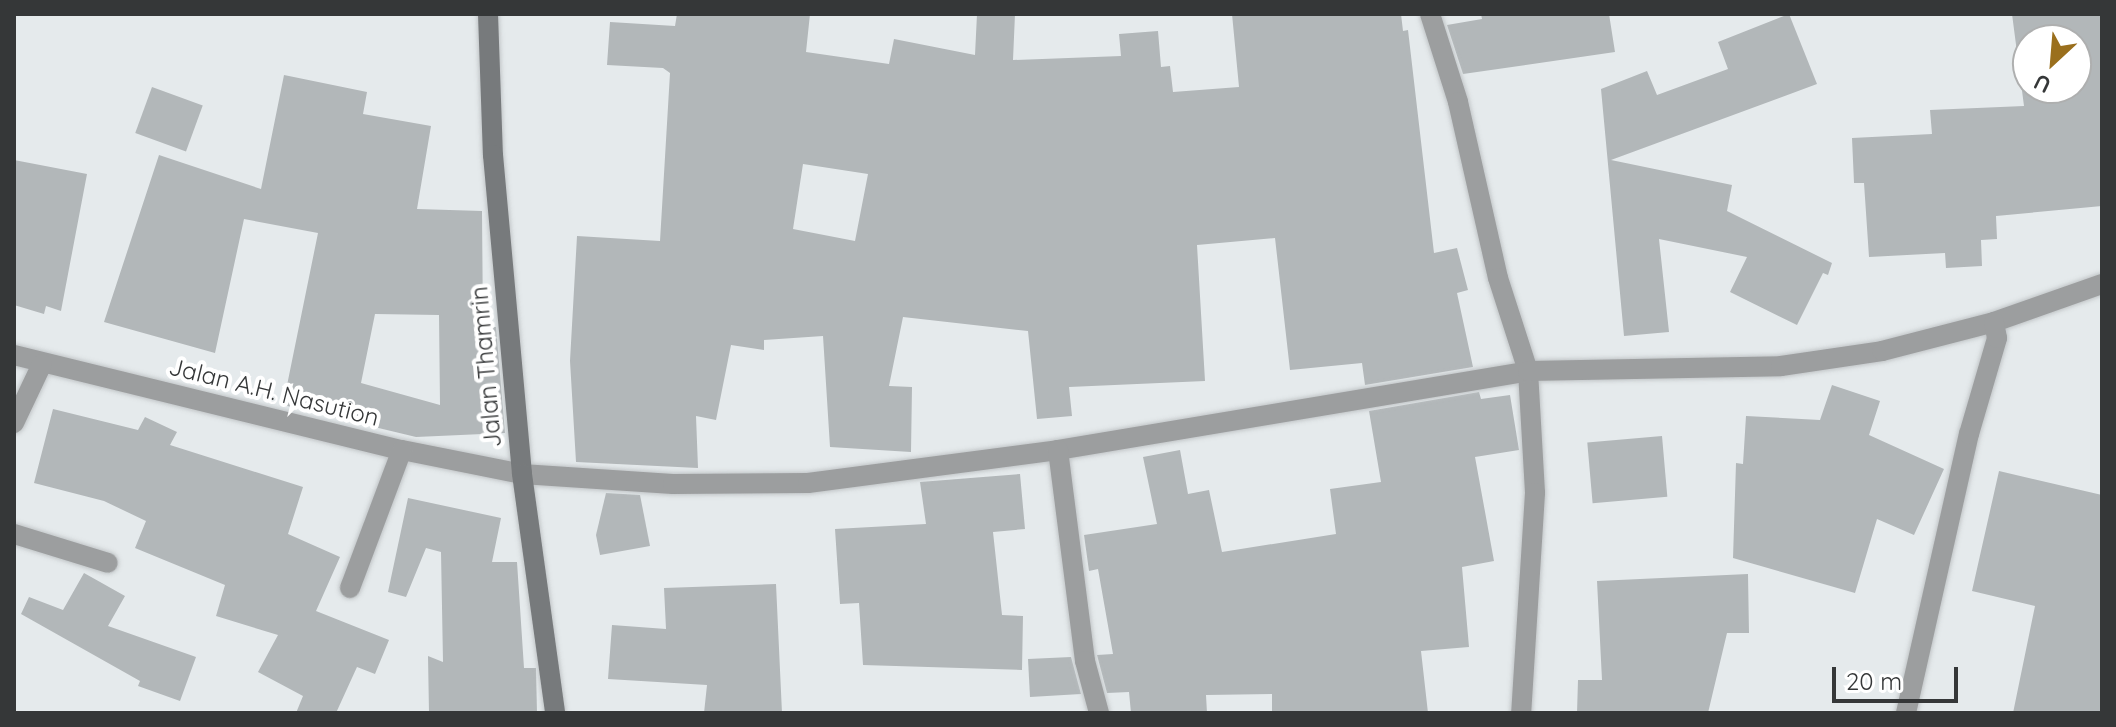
<!DOCTYPE html>
<style>
body{margin:0}
#map{position:relative;width:2116px;height:727px;overflow:hidden;background:#e5eaec;font-family:Quicksand,sans-serif}
div>[style]{position:absolute}
.building>*{inset:0;background:#b2b7b9;transform-origin:0 0}
.roads{filter:drop-shadow(0 0 2px #c2c6c8) drop-shadow(0 0 2px #c2c6c8)}
.street>*{height:20px;margin:-10px;padding:0 10px;transform-origin:10px;border-radius:10px;background:#9c9e9f}
.secondary>*{height:20px;margin:-10px;padding:0 10px;transform-origin:10px;border-radius:10px;background:#777a7c}
span{translate:-50% -50%;white-space:nowrap;text-align:center;line-height:1.15;-webkit-text-stroke:8px #fff;paint-order:stroke}
.street-label{font-size:24px;color:#353738}
.frame{position:absolute;inset:0;border:16px solid #353738;pointer-events:none}
.north{position:absolute;left:2012px;top:24px;width:80px;height:80px;box-sizing:border-box;background:#fff;border:2px solid #aeafaf;border-radius:50%;rotate:206deg;font-size:22px;font-weight:700;line-height:32px;text-align:center;color:#353738}
.north::after{content:'';display:block;margin:auto;width:28px;height:36px;background:#9a6f1d;clip-path:polygon(50% 0,100% 100%,50% 72%,0 100%)}
.scale{position:absolute;left:1832px;top:667px;width:126px;height:36px;box-sizing:border-box;border:4px solid #353738;border-top:0;padding-left:10px;font-size:24px;line-height:28px;white-space:nowrap;color:#353738;-webkit-text-stroke:6px #fff;paint-order:stroke}
</style>
<div id="map">
<div class="building">
<i style="clip-path:polygon(evenodd,677px 14px,810px 14px,806px 52px,889px 64px,894px 39px,975px 55px,977px 14px,1015px 14px,1013px 60px,1121px 56px,1119px 34px,1158px 31px,1161px 67px,1170px 66px,1173px 92px,1239px 87px,1232px 14px,1401px 14px,1403px 31px,1408px 30px,1434px 253px,1457px 248px,1468px 290px,1457px 293px,1473px 367px,1365px 385px,1362px 363px,1290px 370px,1275px 238px,1197px 245px,1205px 381px,1069px 387px,1072px 416px,1037px 419px,1028px 331px,903px 317px,889px 386px,912px 387px,911px 452px,830px 447px,823px 336px,764px 340px,764px 350px,731px 345px,716px 420px,696px 416px,698px 468px,576px 462px,570px 361px,577px 236px,660px 241px,670px 73px,663px 68px,607px 65px,610px 22px,675px 26px,677px 14px,803px 164px,868px 174px,855px 241px,793px 229px,803px 164px)"></i>
<i style="clip-path:polygon(1481px 14px,1609px 14px,1615px 52px,1463px 74px,1447px 25px,1482px 19px)"></i>
<i style="clip-path:polygon(1789px 14px,1817px 84px,1611px 160px,1732px 185px,1727px 211px,1832px 263px,1828px 275px,1823px 273px,1797px 325px,1730px 292px,1747px 257px,1659px 239px,1669px 332px,1624px 336px,1601px 89px,1647px 71px,1657px 95px,1728px 69px,1718px 42px)"></i>
<i style="clip-path:polygon(evenodd,2012px 14px,2102px 14px,2102px 206px,1996px 216px,1997px 239px,1981px 240px,1982px 266px,1946px 268px,1945px 253px,1869px 257px,1864px 183px,1854px 183px,1852px 138px,1932px 134px,1930px 110px,2024px 106px,2012px 14px,2028px 40px,2076px 40px,2076px 88px,2028px 88px,2028px 40px)"></i>
<i style="clip-path:polygon(evenodd,284px 75px,367px 92px,363px 114px,431px 126px,417px 209px,482px 211px,483px 327px,496px 327px,505px 433px,416px 437px,283px 405px,318px 233px,244px 219px,215px 353px,104px 322px,159px 155px,261px 189px,284px 75px,375px 314px,439px 315px,440px 405px,361px 383px,375px 314px)"></i>
<i style="left:152px;top:87px;width:54px;height:49px;rotate:20deg"></i>
<i style="clip-path:polygon(14px 160px,87px 174px,61px 311px,46px 306px,44px 314px,14px 305px)"></i>
<i style="clip-path:polygon(1832px 385px,1880px 401px,1869px 435px,1944px 469px,1914px 535px,1877px 519px,1855px 593px,1733px 558px,1736px 463px,1743px 464px,1746px 416px,1820px 420px)"></i>
<i style="clip-path:polygon(1479px 392px,1481px 399px,1510px 395px,1519px 450px,1475px 457px,1494px 561px,1462px 567px,1469px 647px,1421px 651px,1428px 713px,1272px 713px,1272px 694px,1206px 695px,1207px 713px,1131px 713px,1129px 692px,1107px 693px,1097px 655px,1113px 654px,1098px 569px,1089px 571px,1084px 535px,1157px 524px,1143px 457px,1180px 450px,1188px 494px,1209px 490px,1222px 552px,1336px 534px,1330px 489px,1381px 482px,1369px 411px)"></i>
<i style="clip-path:polygon(53px 409px,138px 430px,145px 417px,177px 432px,170px 445px,303px 487px,288px 534px,340px 557px,316px 611px,389px 640px,375px 674px,357px 667px,336px 713px,296px 713px,303px 696px,258px 672px,278px 635px,216px 616px,225px 585px,135px 548px,146px 521px,104px 501px,34px 483px)"></i>
<i style="left:1662px;top:436px;width:61px;height:75px;rotate:85deg"></i>
<i style="clip-path:polygon(1999px 471px,2102px 495px,2102px 713px,2013px 713px,2035px 606px,1972px 591px)"></i>
<i style="clip-path:polygon(1020px 474px,1025px 529px,993px 532px,1002px 615px,1023px 616px,1022px 670px,863px 665px,859px 603px,840px 604px,835px 529px,926px 524px,920px 482px)"></i>
<i style="clip-path:polygon(606px 493px,640px 495px,650px 546px,600px 555px,596px 535px)"></i>
<i style="clip-path:polygon(408px 498px,501px 518px,492px 562px,517px 562px,524px 668px,536px 668px,537px 713px,429px 713px,428px 656px,443px 662px,441px 552px,426px 548px,406px 597px,388px 592px)"></i>
<i style="clip-path:polygon(84px 573px,125px 596px,108px 626px,196px 657px,180px 701px,138px 686px,140px 681px,21px 614px,29px 597px,63px 610px)"></i>
<i style="clip-path:polygon(1748px 574px,1749px 633px,1727px 633px,1708px 713px,1577px 713px,1578px 680px,1602px 680px,1597px 581px)"></i>
<i style="clip-path:polygon(776px 584px,782px 713px,704px 713px,707px 685px,608px 679px,612px 625px,666px 629px,664px 588px)"></i>
<i style="clip-path:polygon(1071px 657px,1081px 694px,1030px 697px,1028px 659px)"></i>
</div>
<div class="roads">
<div class="street">
<i style="left:1430px;top:14px;width:92px;rotate:72.3deg"></i>
<i style="left:1458px;top:102px;width:180px;rotate:77.2deg"></i>
<i style="left:1498px;top:278px;width:98px;rotate:72.1deg"></i>
<i style="left:1528px;top:371px;width:122px;rotate:86.7deg"></i>
<i style="left:1535px;top:493px;width:220px;rotate:93.6deg"></i>
<i style="left:14px;top:355px;width:399px;rotate:13.8deg"></i>
<i style="left:402px;top:450px;width:122px;rotate:11.3deg"></i>
<i style="left:522px;top:474px;width:151px;rotate:3.8deg"></i>
<i style="left:673px;top:484px;width:135px;rotate:-0.4deg"></i>
<i style="left:808px;top:483px;width:252px;rotate:-7.5deg"></i>
<i style="left:1058px;top:450px;width:477px;rotate:-9.5deg"></i>
<i style="left:1528px;top:371px;width:253px;rotate:-1.1deg"></i>
<i style="left:1781px;top:366px;width:102px;rotate:-8.4deg"></i>
<i style="left:1882px;top:351px;width:116px;rotate:-14.5deg"></i>
<i style="left:1994px;top:322px;width:114px;rotate:-19.4deg"></i>
<i style="left:14px;top:423px;width:65px;rotate:-64.6deg"></i>
<i style="left:1058px;top:450px;width:213px;rotate:82.7deg"></i>
<i style="left:1085px;top:661px;width:54px;rotate:74.9deg"></i>
<i style="left:14px;top:534px;width:98px;rotate:17.1deg"></i>
<i style="left:350px;top:588px;width:147px;rotate:-69.4deg"></i>
<i style="left:1906px;top:713px;width:286px;rotate:-77.3deg"></i>
<i style="left:1969px;top:434px;width:100px;rotate:-73.7deg"></i>
<i style="left:1997px;top:338px;width:16px;rotate:-101deg"></i>
</div>
<div class="secondary">
<i style="left:488px;top:14px;width:141px;rotate:88deg"></i>
<i style="left:493px;top:155px;width:320px;rotate:84.8deg"></i>
<i style="left:522px;top:474px;width:241px;rotate:82.1deg"></i>
</div>
</div>
<div class="street-label">
<span style="left:486px;top:367px;rotate:-95deg">Jalan Thamrin</span>
<span style="left:274px;top:392px;rotate:14deg">Jalan A.H. Nasution</span>
</div>
<div class="frame"></div>
<div class="north">U</div>
<div class="scale">20 m</div>
</div>
